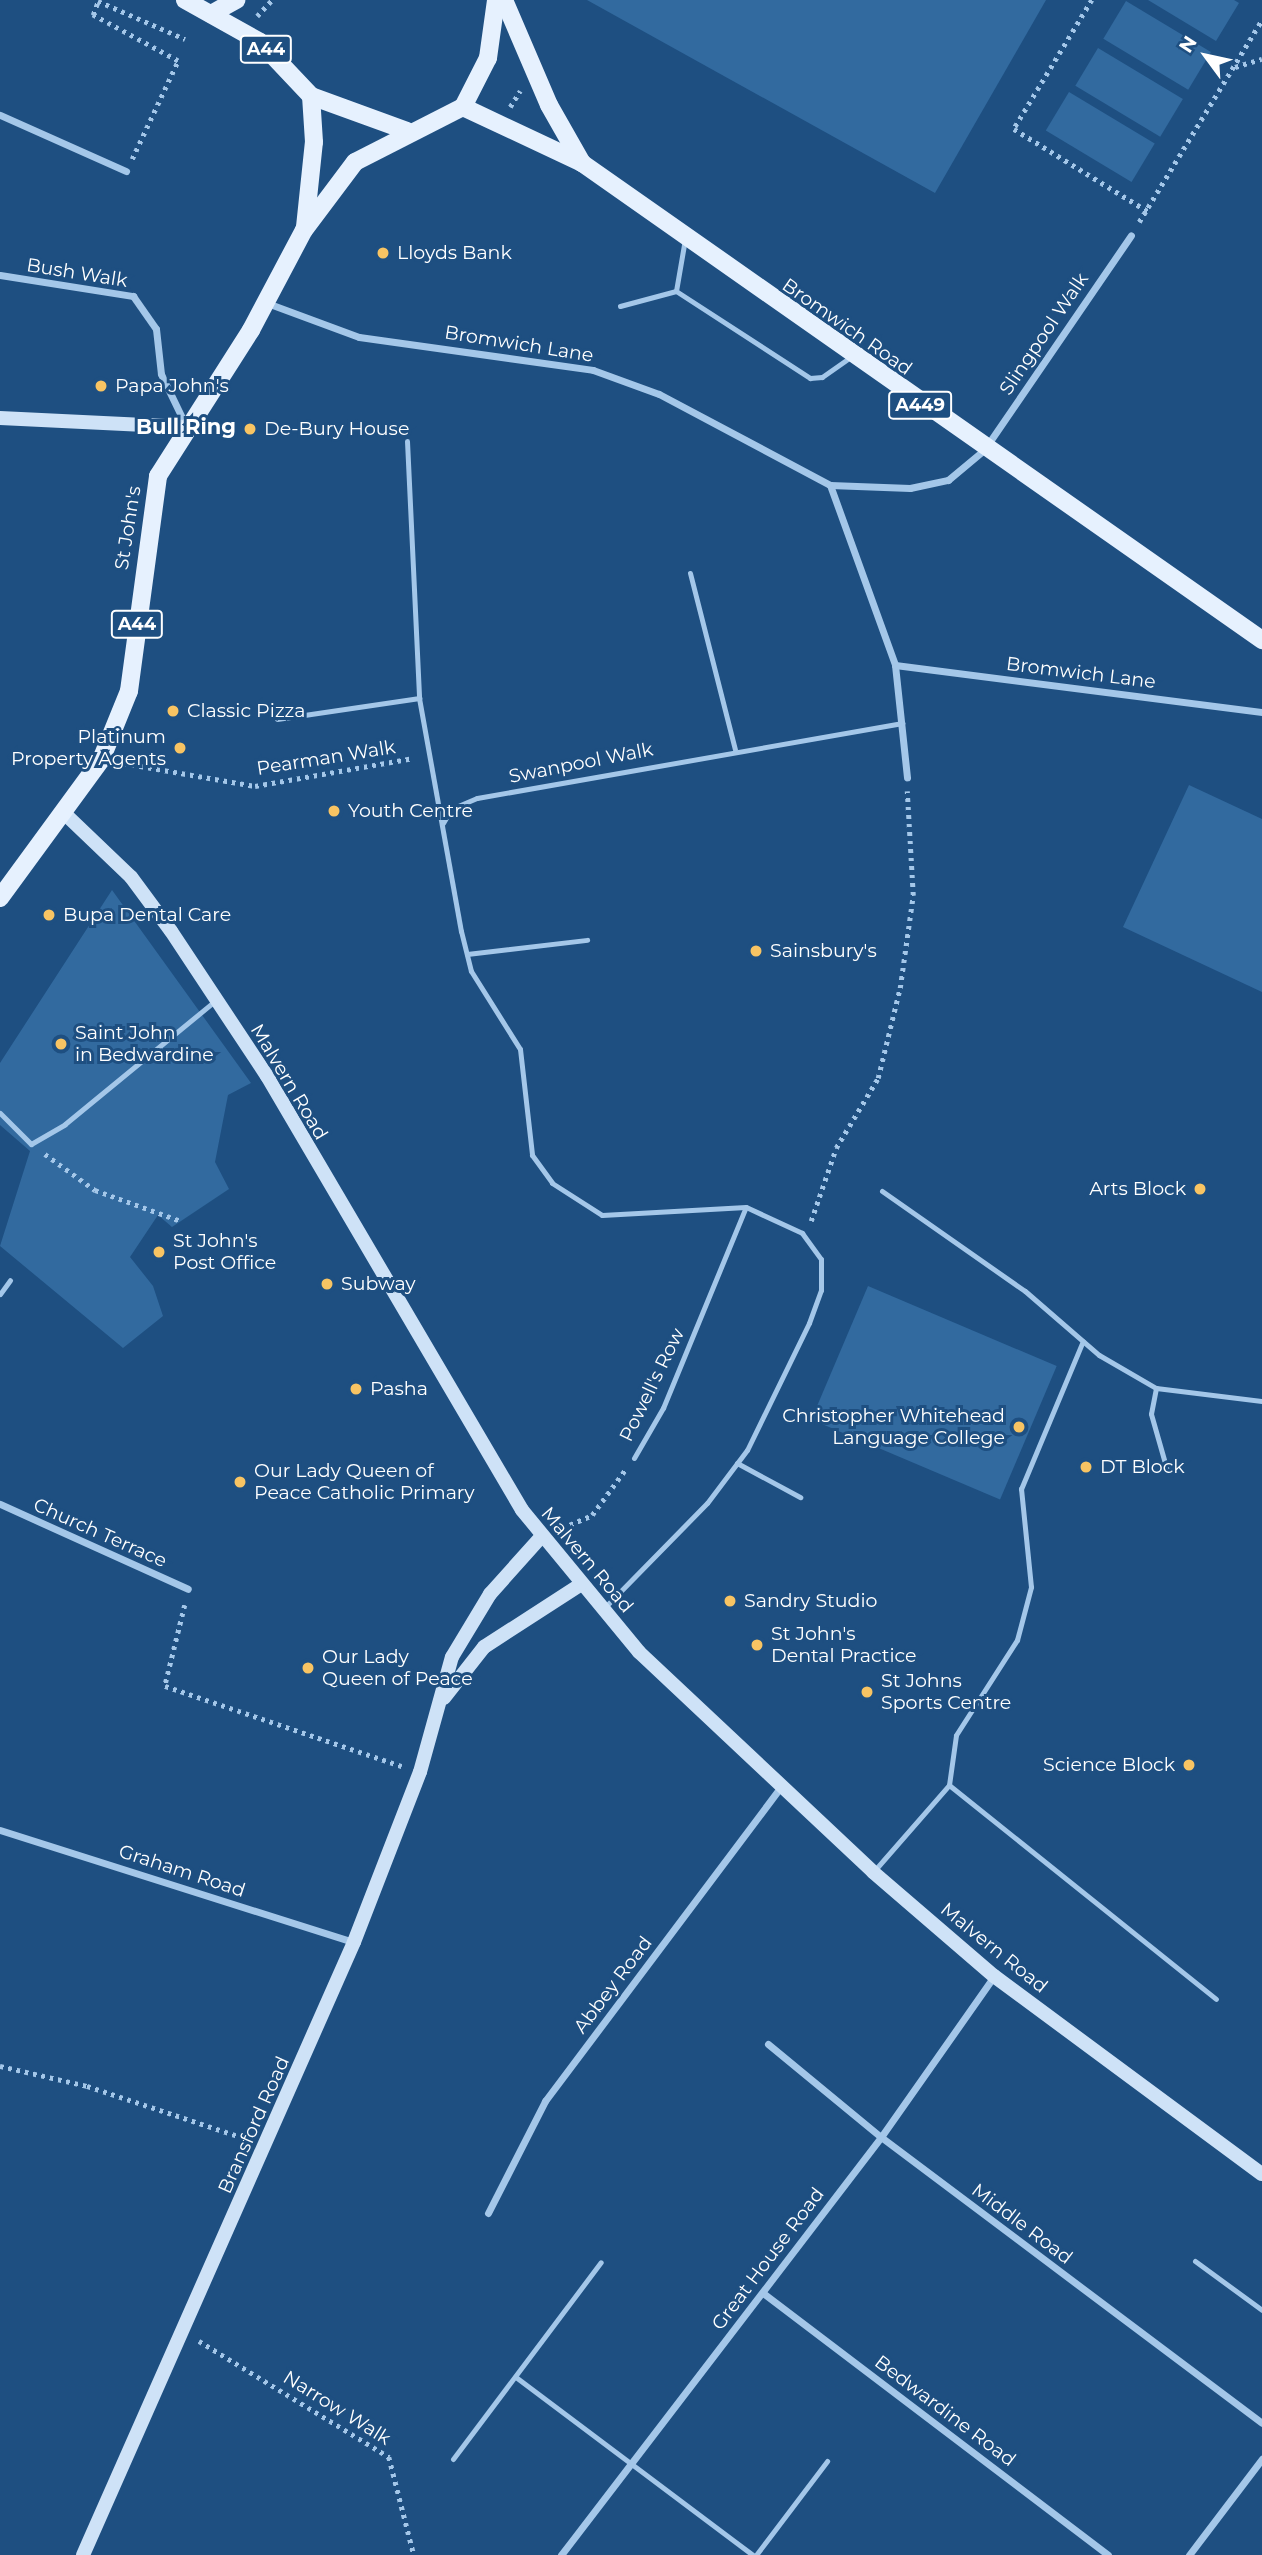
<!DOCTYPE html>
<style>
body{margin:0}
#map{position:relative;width:1262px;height:2555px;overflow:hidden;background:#1e4f81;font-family:Montserrat,sans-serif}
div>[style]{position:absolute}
.green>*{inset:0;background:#326a9f;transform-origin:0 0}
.path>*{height:4.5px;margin-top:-2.25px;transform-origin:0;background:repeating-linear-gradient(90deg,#a4c7e9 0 3.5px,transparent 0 8.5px)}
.lane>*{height:5px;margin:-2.5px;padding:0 2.5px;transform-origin:2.5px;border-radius:2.5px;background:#a4c7e9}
.street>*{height:7px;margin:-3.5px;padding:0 3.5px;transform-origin:3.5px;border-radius:3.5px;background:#a4c7e9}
.secondary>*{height:14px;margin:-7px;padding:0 7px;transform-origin:7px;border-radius:7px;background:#cee2f7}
.primary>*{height:18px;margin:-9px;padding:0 9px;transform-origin:9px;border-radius:9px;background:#e6f1fe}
.dots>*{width:19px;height:19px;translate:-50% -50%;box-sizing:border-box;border:4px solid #1e4f81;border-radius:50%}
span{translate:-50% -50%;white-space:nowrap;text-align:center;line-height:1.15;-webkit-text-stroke:6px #1e4f81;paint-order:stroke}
.shield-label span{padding:2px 5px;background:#1e4f81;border:2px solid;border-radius:5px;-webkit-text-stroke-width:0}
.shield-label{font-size:18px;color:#fff;font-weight:700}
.poi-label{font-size:19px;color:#fff}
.left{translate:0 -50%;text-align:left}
.right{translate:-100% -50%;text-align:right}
.street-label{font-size:19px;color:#fff}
.neighbourhood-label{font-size:21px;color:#fff;font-weight:700}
.north{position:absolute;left:1171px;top:21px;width:70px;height:70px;-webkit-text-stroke:5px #1e4f81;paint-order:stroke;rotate:303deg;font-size:19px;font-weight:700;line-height:28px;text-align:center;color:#fff}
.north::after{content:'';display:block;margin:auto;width:24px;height:32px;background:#fff;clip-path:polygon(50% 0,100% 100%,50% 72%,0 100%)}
</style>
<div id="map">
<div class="green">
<i style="clip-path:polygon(587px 0,1046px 0,935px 193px)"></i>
<i style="clip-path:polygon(1148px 0,1234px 0,1239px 3px,1216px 41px)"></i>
<i style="left:1126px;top:1px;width:99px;height:44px;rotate:31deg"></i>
<i style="left:1098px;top:48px;width:99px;height:44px;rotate:31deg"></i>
<i style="left:1069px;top:92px;width:100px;height:45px;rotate:31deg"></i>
<i style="clip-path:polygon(1189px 785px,1262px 819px,1262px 992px,1123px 927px)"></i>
<i style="clip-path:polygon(112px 890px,251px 1083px,228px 1095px,215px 1162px,229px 1189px,172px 1227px,158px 1215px,130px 1257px,153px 1286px,163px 1316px,123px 1348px,0 1246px,30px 1151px,0 1125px,0 1063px)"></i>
<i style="left:868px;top:1286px;width:205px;height:145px;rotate:23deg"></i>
</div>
<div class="path">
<i style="left:1092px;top:0;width:151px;rotate:121.2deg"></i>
<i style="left:1014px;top:129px;width:158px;rotate:31.6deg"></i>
<i style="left:257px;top:16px;width:22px;rotate:-47deg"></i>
<i style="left:1235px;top:67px;width:28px;rotate:-17deg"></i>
<i style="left:510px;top:107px;width:19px;rotate:-58deg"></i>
<i style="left:132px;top:159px;width:108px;rotate:-64.9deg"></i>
<i style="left:178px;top:61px;width:97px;rotate:-151.6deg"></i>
<i style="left:93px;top:15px;width:15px;rotate:-70deg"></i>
<i style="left:98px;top:1px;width:95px;rotate:23.6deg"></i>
<i style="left:1139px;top:222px;width:237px;rotate:-58.7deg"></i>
<i style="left:123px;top:763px;width:134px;rotate:9.9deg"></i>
<i style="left:255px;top:786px;width:161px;rotate:-10deg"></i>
<i style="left:45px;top:1154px;width:62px;rotate:35.8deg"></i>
<i style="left:95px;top:1190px;width:91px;rotate:19.8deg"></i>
<i style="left:811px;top:1221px;width:77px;rotate:-71.1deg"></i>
<i style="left:836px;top:1148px;width:82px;rotate:-59deg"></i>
<i style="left:878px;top:1078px;width:93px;rotate:-76.3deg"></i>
<i style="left:900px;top:988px;width:94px;rotate:-82deg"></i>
<i style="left:913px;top:895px;width:104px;rotate:-93.3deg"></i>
<i style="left:562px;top:1528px;width:33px;rotate:-23deg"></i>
<i style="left:592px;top:1515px;width:56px;rotate:-53.7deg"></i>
<i style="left:185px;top:1605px;width:83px;rotate:103.9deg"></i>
<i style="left:165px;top:1686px;width:250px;rotate:18.7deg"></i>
<i style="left:0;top:2066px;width:89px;rotate:12.9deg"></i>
<i style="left:87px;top:2086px;width:169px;rotate:18.3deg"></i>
<i style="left:199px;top:2341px;width:223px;rotate:31.4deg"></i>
<i style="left:389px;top:2457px;width:101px;rotate:75.7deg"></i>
</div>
<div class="lane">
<i style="left:676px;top:291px;width:53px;rotate:-80.2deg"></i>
<i style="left:620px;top:306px;width:58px;rotate:-15deg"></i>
<i style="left:676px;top:291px;width:160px;rotate:33deg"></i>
<i style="left:810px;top:378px;width:12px;rotate:-5deg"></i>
<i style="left:822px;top:377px;width:37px;rotate:-35deg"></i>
<i style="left:407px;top:441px;width:257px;rotate:87.3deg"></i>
<i style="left:419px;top:698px;width:237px;rotate:79.8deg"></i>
<i style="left:461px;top:931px;width:41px;rotate:76deg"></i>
<i style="left:471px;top:971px;width:92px;rotate:57.9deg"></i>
<i style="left:520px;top:1049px;width:107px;rotate:83.5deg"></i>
<i style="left:532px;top:1155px;width:34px;rotate:54deg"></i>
<i style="left:552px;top:1183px;width:59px;rotate:32.6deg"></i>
<i style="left:602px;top:1215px;width:144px;rotate:-3.2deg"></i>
<i style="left:746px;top:1207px;width:62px;rotate:24.9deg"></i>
<i style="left:802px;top:1233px;width:32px;rotate:54deg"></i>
<i style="left:821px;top:1259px;width:31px;rotate:90deg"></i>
<i style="left:821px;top:1290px;width:35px;rotate:110deg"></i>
<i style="left:809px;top:1323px;width:141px;rotate:116deg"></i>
<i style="left:747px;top:1450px;width:66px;rotate:127deg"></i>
<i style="left:707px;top:1503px;width:146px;rotate:134.4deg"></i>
<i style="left:690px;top:573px;width:182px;rotate:75.7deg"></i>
<i style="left:277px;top:719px;width:144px;rotate:-8.4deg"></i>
<i style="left:443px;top:823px;width:16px;rotate:-60deg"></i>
<i style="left:451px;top:809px;width:28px;rotate:-23deg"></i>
<i style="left:477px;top:798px;width:432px;rotate:-10deg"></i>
<i style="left:467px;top:954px;width:121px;rotate:-6.7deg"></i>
<i style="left:0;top:1113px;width:44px;rotate:45deg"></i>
<i style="left:31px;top:1144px;width:39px;rotate:-30deg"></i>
<i style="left:65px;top:1124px;width:194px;rotate:-39.4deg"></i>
<i style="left:882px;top:1191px;width:174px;rotate:35deg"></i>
<i style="left:1025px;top:1291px;width:98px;rotate:40.9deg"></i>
<i style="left:1099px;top:1355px;width:66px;rotate:30.1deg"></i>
<i style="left:1156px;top:1388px;width:107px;rotate:7deg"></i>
<i style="left:0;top:1294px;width:17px;rotate:-54deg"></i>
<i style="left:1156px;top:1388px;width:26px;rotate:101deg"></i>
<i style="left:1151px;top:1414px;width:58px;rotate:74.1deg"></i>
<i style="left:634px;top:1458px;width:58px;rotate:-59.9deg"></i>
<i style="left:663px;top:1408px;width:217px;rotate:-67.6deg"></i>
<i style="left:737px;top:1463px;width:72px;rotate:28.4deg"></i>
<i style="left:949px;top:1785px;width:342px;rotate:38.7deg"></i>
<i style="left:874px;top:1871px;width:114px;rotate:-48.9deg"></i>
<i style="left:949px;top:1785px;width:50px;rotate:-82deg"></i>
<i style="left:956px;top:1735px;width:113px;rotate:-57.3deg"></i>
<i style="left:1017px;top:1640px;width:55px;rotate:-75.2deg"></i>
<i style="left:1031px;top:1587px;width:99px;rotate:-95.8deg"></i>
<i style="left:1021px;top:1489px;width:160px;rotate:-67.3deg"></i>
<i style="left:1195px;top:2261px;width:83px;rotate:36.2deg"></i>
<i style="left:517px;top:2378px;width:295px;rotate:36.9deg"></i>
<i style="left:453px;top:2459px;width:246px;rotate:-53.1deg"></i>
<i style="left:756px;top:2555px;width:118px;rotate:-52.9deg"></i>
</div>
<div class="street">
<i style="left:0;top:115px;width:138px;rotate:24deg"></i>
<i style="left:0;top:275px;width:135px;rotate:9deg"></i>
<i style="left:133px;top:296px;width:40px;rotate:55.1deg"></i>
<i style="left:156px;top:329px;width:45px;rotate:83.7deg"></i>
<i style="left:161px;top:374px;width:58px;rotate:64.3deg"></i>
<i style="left:267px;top:303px;width:98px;rotate:20.3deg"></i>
<i style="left:359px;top:337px;width:236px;rotate:8deg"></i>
<i style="left:593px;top:370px;width:70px;rotate:20deg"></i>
<i style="left:659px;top:394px;width:194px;rotate:28deg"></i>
<i style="left:830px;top:485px;width:80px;rotate:2.1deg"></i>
<i style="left:910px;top:488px;width:39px;rotate:-12deg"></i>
<i style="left:948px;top:480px;width:47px;rotate:-39.8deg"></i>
<i style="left:984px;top:450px;width:260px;rotate:-55.6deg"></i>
<i style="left:830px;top:485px;width:191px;rotate:70.1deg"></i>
<i style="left:895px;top:665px;width:113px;rotate:83.9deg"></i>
<i style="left:895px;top:665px;width:370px;rotate:7.3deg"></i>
<i style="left:0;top:1504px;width:206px;rotate:24.3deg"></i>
<i style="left:0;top:1830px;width:371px;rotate:17.6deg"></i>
<i style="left:768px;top:2044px;width:146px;rotate:39.5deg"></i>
<i style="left:881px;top:2137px;width:476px;rotate:36.9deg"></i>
<i style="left:488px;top:2213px;width:126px;rotate:-63deg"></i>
<i style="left:545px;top:2101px;width:393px;rotate:-53.1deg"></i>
<i style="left:763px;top:2293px;width:433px;rotate:37.2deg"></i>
<i style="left:561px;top:2555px;width:526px;rotate:-52.56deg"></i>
<i style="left:881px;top:2137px;width:197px;rotate:-54.9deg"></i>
<i style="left:1189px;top:2555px;width:121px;rotate:-52.8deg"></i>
</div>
<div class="secondary">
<i style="left:0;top:418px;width:186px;rotate:2.8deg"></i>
<i style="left:63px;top:812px;width:94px;rotate:43.7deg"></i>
<i style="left:131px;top:877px;width:67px;rotate:53.5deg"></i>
<i style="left:171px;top:931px;width:174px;rotate:56.5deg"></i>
<i style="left:267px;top:1076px;width:503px;rotate:59.56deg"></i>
<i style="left:522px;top:1510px;width:184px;rotate:50.5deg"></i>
<i style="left:639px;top:1652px;width:321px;rotate:43.2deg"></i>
<i style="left:873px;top:1872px;width:160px;rotate:40.7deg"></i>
<i style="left:994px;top:1976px;width:333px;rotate:36.5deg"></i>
<i style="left:444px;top:1698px;width:65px;rotate:-51.9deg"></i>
<i style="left:484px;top:1647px;width:114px;rotate:-32.9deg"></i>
<i style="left:83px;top:2555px;width:670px;rotate:-66.15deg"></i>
<i style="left:354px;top:1942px;width:182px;rotate:-68.8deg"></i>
<i style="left:420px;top:1772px;width:119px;rotate:-74.5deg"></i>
<i style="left:452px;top:1657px;width:74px;rotate:-58.9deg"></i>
<i style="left:490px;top:1594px;width:75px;rotate:-48.2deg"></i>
</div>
<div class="primary">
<i style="left:185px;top:0;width:86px;rotate:29.2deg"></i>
<i style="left:260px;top:42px;width:74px;rotate:46.6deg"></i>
<i style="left:311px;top:96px;width:102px;rotate:20deg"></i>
<i style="left:504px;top:0;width:114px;rotate:66.8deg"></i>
<i style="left:549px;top:105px;width:67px;rotate:60.4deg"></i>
<i style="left:211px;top:14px;width:29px;rotate:-29deg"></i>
<i style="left:463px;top:107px;width:132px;rotate:25.2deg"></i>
<i style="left:582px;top:163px;width:831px;rotate:35.05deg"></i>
<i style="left:305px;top:227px;width:85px;rotate:-84deg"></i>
<i style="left:314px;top:142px;width:46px;rotate:-93.7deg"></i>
<i style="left:0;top:898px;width:171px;rotate:-53.8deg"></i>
<i style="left:101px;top:760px;width:74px;rotate:-67.9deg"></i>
<i style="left:129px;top:691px;width:217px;rotate:-82.3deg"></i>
<i style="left:158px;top:476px;width:173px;rotate:-57.5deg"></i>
<i style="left:251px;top:330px;width:113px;rotate:-62.1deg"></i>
<i style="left:304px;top:230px;width:85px;rotate:-53.1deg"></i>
<i style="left:355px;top:162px;width:121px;rotate:-27deg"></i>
<i style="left:463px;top:107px;width:55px;rotate:-63deg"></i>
<i style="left:488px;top:58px;width:59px;rotate:-82.1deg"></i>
</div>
<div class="dots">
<i style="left:383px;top:253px;background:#f8c463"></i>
<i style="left:101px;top:386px;background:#f8c463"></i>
<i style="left:250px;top:429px;background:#f8c463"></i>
<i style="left:173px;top:711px;background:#f8c463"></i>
<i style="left:180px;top:748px;background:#f8c463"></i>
<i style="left:334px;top:811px;background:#f8c463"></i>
<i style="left:49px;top:915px;background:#f8c463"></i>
<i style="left:756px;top:951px;background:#f8c463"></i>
<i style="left:61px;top:1044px;background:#f8c463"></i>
<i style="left:1200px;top:1189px;background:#f8c463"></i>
<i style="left:159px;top:1252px;background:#f8c463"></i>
<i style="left:327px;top:1284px;background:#f8c463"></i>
<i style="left:356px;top:1389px;background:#f8c463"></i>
<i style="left:1019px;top:1427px;background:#f8c463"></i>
<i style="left:1086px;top:1467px;background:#f8c463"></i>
<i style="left:240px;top:1482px;background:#f8c463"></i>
<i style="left:730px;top:1601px;background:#f8c463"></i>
<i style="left:757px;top:1645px;background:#f8c463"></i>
<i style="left:308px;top:1668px;background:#f8c463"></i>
<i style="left:867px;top:1692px;background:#f8c463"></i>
<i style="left:1189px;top:1765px;background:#f8c463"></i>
</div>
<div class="shield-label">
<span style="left:266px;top:49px">A44</span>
<span style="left:920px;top:405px">A449</span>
<span style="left:137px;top:624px">A44</span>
</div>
<div class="poi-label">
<span class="left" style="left:397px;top:253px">Lloyds Bank</span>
<span class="left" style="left:115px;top:386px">Papa John's</span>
<span class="left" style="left:264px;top:429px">De-Bury House</span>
<span class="left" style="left:187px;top:711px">Classic Pizza</span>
<span class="right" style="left:166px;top:748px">Platinum<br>Property Agents</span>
<span class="left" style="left:348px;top:811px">Youth Centre</span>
<span class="left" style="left:63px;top:915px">Bupa Dental Care</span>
<span class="left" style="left:770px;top:951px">Sainsbury's</span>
<span class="left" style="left:75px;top:1044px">Saint John<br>in Bedwardine</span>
<span class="right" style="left:1186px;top:1189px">Arts Block</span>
<span class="left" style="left:173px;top:1252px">St John's<br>Post Office</span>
<span class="left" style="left:341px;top:1284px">Subway</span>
<span class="left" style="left:370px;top:1389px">Pasha</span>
<span class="right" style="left:1005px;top:1427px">Christopher Whitehead<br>Language College</span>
<span class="left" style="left:1100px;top:1467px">DT Block</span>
<span class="left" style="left:254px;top:1482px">Our Lady Queen of<br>Peace Catholic Primary</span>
<span class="left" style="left:744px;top:1601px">Sandry Studio</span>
<span class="left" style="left:771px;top:1645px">St John's<br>Dental Practice</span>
<span class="left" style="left:322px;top:1668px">Our Lady<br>Queen of Peace</span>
<span class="left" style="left:881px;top:1692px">St Johns<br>Sports Centre</span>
<span class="right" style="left:1175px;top:1765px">Science Block</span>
</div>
<div class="street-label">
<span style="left:77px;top:273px;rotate:9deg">Bush Walk</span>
<span style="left:847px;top:327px;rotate:35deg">Bromwich Road</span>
<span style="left:1044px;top:334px;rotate:-56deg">Slingpool Walk</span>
<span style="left:519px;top:344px;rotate:9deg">Bromwich Lane</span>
<span style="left:128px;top:528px;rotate:-81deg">St John's</span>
<span style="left:1081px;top:673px;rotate:7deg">Bromwich Lane</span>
<span style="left:326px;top:758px;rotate:-9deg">Pearman Walk</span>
<span style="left:581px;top:763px;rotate:-11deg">Swanpool Walk</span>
<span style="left:289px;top:1082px;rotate:59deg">Malvern Road</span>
<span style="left:652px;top:1385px;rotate:-64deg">Powell's Row</span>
<span style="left:100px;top:1533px;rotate:24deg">Church Terrace</span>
<span style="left:587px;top:1560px;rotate:50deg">Malvern Road</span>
<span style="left:182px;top:1871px;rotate:18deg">Graham Road</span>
<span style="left:994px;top:1948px;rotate:39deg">Malvern Road</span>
<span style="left:613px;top:1985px;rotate:-53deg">Abbey Road</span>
<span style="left:254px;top:2125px;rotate:-66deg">Bransford Road</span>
<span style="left:1022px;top:2224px;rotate:37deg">Middle Road</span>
<span style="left:768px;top:2259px;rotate:-53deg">Great House Road</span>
<span style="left:337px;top:2408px;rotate:32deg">Narrow Walk</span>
<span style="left:945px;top:2411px;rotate:37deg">Bedwardine Road</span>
</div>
<div class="neighbourhood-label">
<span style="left:186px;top:427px">Bull Ring</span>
</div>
<div class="north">N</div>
</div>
